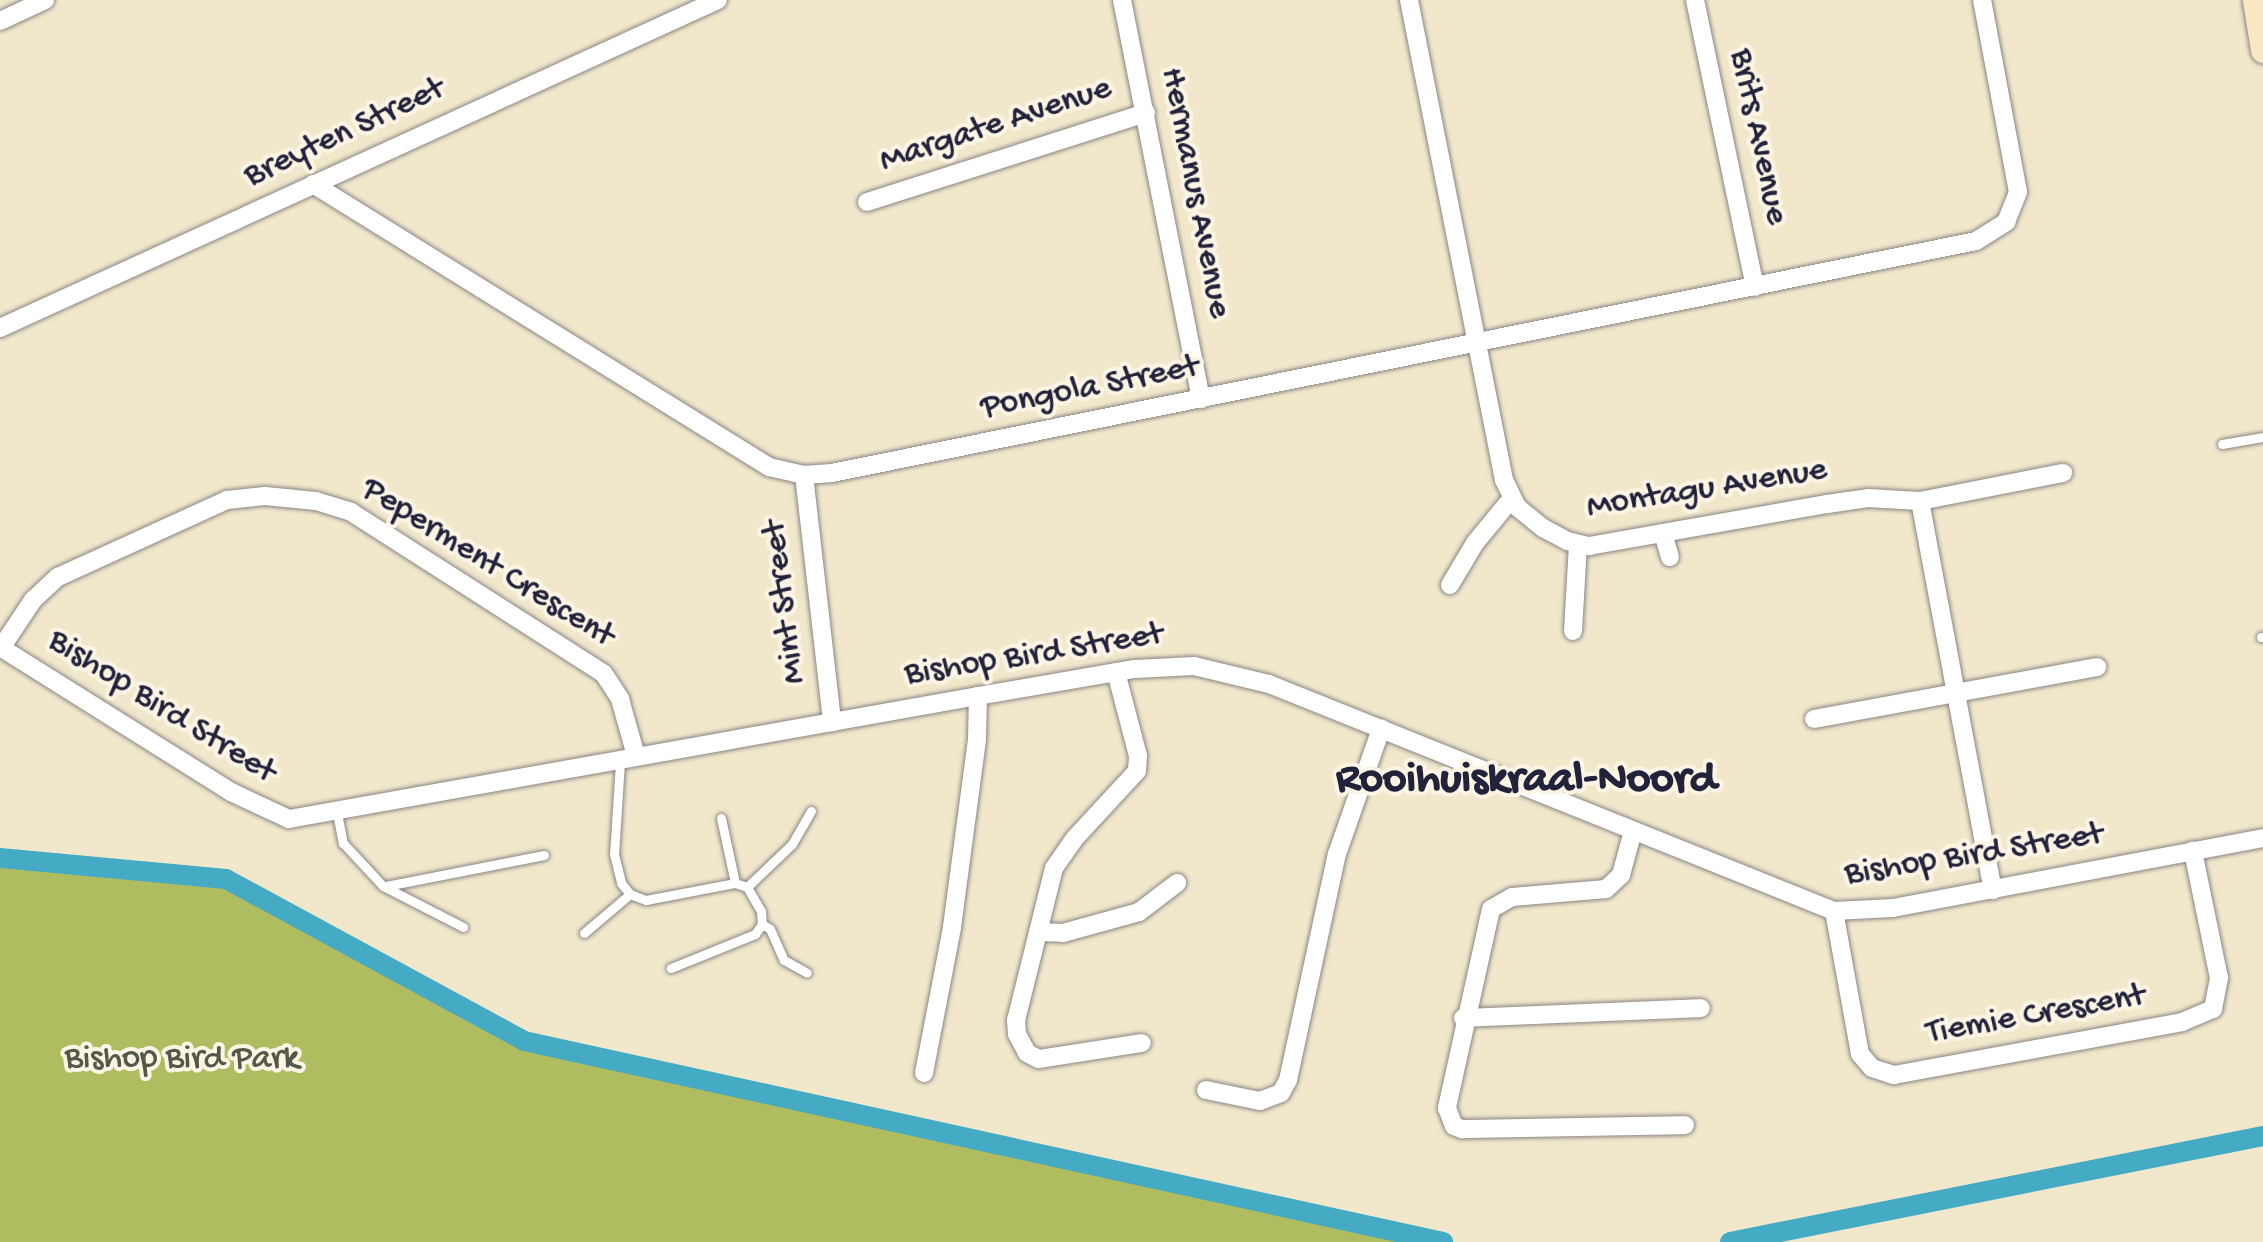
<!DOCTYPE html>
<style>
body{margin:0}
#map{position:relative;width:2263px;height:1242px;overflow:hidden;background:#f1e8cc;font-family:"Gochi Hand",sans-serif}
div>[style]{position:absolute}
.green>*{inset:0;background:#afbd60}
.canal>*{height:20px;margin:-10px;padding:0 10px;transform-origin:10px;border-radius:10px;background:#45abc5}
.roads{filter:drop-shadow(0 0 2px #8a8584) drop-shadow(0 0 2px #8a8584)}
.lane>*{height:9px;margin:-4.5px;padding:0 4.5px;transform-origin:4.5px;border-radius:4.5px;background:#fff}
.street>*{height:18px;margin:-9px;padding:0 9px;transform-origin:9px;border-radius:9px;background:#fff}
.secondary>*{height:25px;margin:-12.5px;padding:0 12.5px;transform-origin:12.5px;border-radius:12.5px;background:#f9e7c3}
span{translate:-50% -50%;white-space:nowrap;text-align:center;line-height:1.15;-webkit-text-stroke:8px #fcf5e5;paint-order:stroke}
.street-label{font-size:35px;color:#22223b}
.park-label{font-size:35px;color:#535848}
.district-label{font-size:45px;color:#22223b;font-weight:700}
</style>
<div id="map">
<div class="green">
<i style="clip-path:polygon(0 858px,226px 879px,524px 1041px,1443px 1242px,0 1242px)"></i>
</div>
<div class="canal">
<i style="left:0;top:858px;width:227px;rotate:5.3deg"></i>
<i style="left:226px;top:879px;width:339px;rotate:28.5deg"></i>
<i style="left:524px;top:1041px;width:941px;rotate:12.34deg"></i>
<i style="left:1730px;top:1242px;width:543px;rotate:-11.25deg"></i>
</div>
<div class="roads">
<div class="lane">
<i style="left:2222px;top:444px;width:42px;rotate:-9.7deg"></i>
<i style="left:2261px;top:637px;width:2px"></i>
<i style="left:620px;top:762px;width:92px;rotate:93.7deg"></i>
<i style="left:614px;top:854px;width:30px;rotate:76deg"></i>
<i style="left:621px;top:883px;width:14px;rotate:51deg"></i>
<i style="left:630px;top:894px;width:17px;rotate:21deg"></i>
<i style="left:646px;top:900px;width:91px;rotate:-10.8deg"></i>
<i style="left:735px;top:883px;width:13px;rotate:18deg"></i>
<i style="left:747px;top:887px;width:28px;rotate:60deg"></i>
<i style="left:761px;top:911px;width:13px;rotate:86deg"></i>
<i style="left:762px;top:924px;width:12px;rotate:125deg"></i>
<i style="left:755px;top:934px;width:91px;rotate:158deg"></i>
<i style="left:337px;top:813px;width:31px;rotate:79deg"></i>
<i style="left:343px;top:843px;width:59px;rotate:47.1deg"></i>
<i style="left:383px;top:886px;width:90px;rotate:27.1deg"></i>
<i style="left:721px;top:818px;width:66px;rotate:77.8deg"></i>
<i style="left:386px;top:886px;width:161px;rotate:-11.1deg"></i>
<i style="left:747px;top:887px;width:62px;rotate:-43.7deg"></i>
<i style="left:792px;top:844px;width:38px;rotate:-60deg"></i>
<i style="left:762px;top:924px;width:9px;rotate:32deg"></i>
<i style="left:770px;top:929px;width:34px;rotate:66deg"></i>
<i style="left:784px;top:960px;width:26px;rotate:29deg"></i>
<i style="left:584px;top:933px;width:60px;rotate:-40.3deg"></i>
</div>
<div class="street">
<i style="left:1122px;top:0;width:407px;rotate:78.8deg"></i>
<i style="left:1409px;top:0;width:489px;rotate:78.8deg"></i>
<i style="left:1504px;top:480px;width:30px;rotate:64deg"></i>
<i style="left:1517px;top:507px;width:33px;rotate:39deg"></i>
<i style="left:1543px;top:528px;width:27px;rotate:28deg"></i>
<i style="left:1567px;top:541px;width:23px;rotate:13deg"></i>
<i style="left:1589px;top:546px;width:242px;rotate:-10deg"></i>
<i style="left:1827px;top:504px;width:41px;rotate:-8.3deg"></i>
<i style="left:1868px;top:498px;width:52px;rotate:3.3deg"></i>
<i style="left:1920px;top:501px;width:146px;rotate:-11.1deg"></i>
<i style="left:1695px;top:0;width:293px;rotate:78.2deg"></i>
<i style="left:0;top:21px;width:50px;rotate:-25deg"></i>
<i style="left:313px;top:184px;width:537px;rotate:31.82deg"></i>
<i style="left:769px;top:467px;width:36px;rotate:13deg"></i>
<i style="left:804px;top:475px;width:28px;rotate:-4deg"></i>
<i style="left:832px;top:473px;width:1167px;rotate:-11.46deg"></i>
<i style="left:1976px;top:241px;width:36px;rotate:-32deg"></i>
<i style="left:2006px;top:222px;width:32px;rotate:-68deg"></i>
<i style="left:2018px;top:192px;width:195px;rotate:-100.6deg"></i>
<i style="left:867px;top:202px;width:293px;rotate:-17.7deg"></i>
<i style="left:0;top:328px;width:789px;rotate:-24.55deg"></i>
<i style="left:804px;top:475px;width:249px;rotate:83.5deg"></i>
<i style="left:1920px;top:501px;width:396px;rotate:79.4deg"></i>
<i style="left:1663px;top:533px;width:25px;rotate:74deg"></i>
<i style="left:1450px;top:585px;width:49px;rotate:-59.2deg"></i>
<i style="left:1475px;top:543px;width:58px;rotate:-50.6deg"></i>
<i style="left:1573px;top:631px;width:87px;rotate:-86.7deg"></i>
<i style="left:0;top:647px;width:273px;rotate:32.1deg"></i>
<i style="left:231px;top:792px;width:64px;rotate:25deg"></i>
<i style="left:289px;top:819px;width:700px;rotate:-10.12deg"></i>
<i style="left:978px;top:696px;width:159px;rotate:-9.8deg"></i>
<i style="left:1135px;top:669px;width:59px;rotate:-2.9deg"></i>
<i style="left:1194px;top:666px;width:77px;rotate:13.5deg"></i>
<i style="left:1269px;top:684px;width:609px;rotate:21.89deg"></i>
<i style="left:1834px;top:911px;width:59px;rotate:-2.9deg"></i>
<i style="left:1893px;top:908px;width:377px;rotate:-10.7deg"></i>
<i style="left:1px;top:648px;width:58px;rotate:-56.3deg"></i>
<i style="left:33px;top:600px;width:34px;rotate:-43deg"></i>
<i style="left:58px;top:577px;width:186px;rotate:-24.5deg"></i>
<i style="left:227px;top:500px;width:38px;rotate:-6deg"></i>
<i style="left:265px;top:496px;width:51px;rotate:5.6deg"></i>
<i style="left:316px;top:501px;width:37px;rotate:17deg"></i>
<i style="left:351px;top:512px;width:300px;rotate:32.6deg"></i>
<i style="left:604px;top:674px;width:30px;rotate:57deg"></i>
<i style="left:620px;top:699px;width:59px;rotate:74.3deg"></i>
<i style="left:1116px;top:672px;width:87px;rotate:75.3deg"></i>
<i style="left:1138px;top:756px;width:15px;rotate:94deg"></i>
<i style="left:1137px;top:771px;width:91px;rotate:132.8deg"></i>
<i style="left:1075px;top:838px;width:37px;rotate:125deg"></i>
<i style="left:1054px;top:868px;width:157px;rotate:104deg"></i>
<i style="left:1016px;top:1020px;width:14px;rotate:86deg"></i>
<i style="left:1017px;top:1034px;width:21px;rotate:62deg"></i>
<i style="left:1027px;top:1053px;width:13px;rotate:27deg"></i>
<i style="left:1039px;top:1059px;width:104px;rotate:-8.8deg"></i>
<i style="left:1814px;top:719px;width:288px;rotate:-10.4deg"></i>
<i style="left:1633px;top:831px;width:46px;rotate:105.3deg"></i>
<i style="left:1621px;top:875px;width:21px;rotate:137deg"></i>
<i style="left:1606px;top:889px;width:94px;rotate:175.1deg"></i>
<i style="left:1512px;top:897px;width:24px;rotate:150deg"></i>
<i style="left:1491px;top:909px;width:204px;rotate:102.5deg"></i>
<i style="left:1447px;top:1108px;width:19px;rotate:69deg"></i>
<i style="left:1454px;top:1126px;width:9px;rotate:21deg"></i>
<i style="left:1462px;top:1129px;width:223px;rotate:-1deg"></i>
<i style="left:1834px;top:911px;width:145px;rotate:79.7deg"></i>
<i style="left:1860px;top:1054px;width:18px;rotate:49deg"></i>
<i style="left:1872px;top:1068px;width:23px;rotate:18deg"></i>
<i style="left:1894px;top:1075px;width:293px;rotate:-10.4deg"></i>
<i style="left:2182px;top:1022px;width:34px;rotate:-23deg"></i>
<i style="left:2213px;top:1009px;width:32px;rotate:-79deg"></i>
<i style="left:2219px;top:978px;width:130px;rotate:-101.6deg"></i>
<i style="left:1038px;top:932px;width:25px;rotate:2deg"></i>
<i style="left:1063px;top:933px;width:79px;rotate:-15.4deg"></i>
<i style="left:1139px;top:912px;width:48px;rotate:-37.3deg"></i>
<i style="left:1463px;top:1018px;width:238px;rotate:-2.4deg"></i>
<i style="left:924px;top:1073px;width:149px;rotate:-79.1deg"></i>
<i style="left:952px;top:927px;width:190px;rotate:-82.4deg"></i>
<i style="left:977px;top:739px;width:43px;rotate:-88.7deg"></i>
<i style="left:1206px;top:1090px;width:55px;rotate:11.5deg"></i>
<i style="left:1260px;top:1101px;width:22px;rotate:-21deg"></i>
<i style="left:1281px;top:1093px;width:15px;rotate:-62deg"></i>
<i style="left:1288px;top:1080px;width:231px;rotate:-77.8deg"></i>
<i style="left:1337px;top:854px;width:133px;rotate:-70.6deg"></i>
</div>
<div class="secondary">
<i style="left:2255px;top:0;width:51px;rotate:80.9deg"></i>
</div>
</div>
<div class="street-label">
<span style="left:996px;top:126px;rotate:-18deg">Margate Avenue</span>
<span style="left:345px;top:134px;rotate:-25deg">Breyten Street</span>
<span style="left:1757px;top:137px;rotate:78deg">Brits Avenue</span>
<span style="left:1194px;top:193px;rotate:79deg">Hermanus Avenue</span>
<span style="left:1090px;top:389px;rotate:-11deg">Pongola Street</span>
<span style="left:1707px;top:490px;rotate:-9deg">Montagu Avenue</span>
<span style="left:487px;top:564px;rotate:32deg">Peperment Crescent</span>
<span style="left:786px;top:602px;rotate:-97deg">Mint Street</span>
<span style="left:1034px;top:656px;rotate:-9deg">Bishop Bird Street</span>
<span style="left:161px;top:708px;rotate:32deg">Bishop Bird Street</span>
<span style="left:1974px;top:856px;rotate:-9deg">Bishop Bird Street</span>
<span style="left:2036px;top:1016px;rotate:-10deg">Tiemie Crescent</span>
</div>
<div class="park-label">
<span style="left:182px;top:1060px">Bishop Bird Park</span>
</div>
<div class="district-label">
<span style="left:1526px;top:781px">Rooihuiskraal-Noord</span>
</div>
</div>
